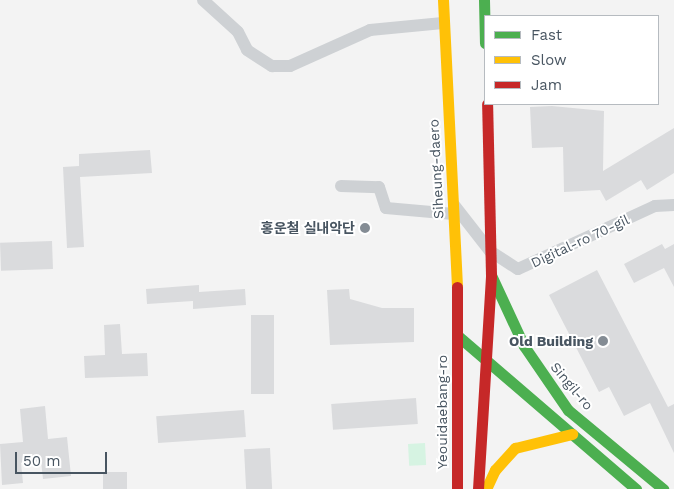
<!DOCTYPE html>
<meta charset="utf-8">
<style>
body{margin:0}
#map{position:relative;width:674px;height:489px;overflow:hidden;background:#f3f3f3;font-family:"Work Sans","Noto Sans KR",sans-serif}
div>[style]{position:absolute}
.green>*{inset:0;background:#d6f3e2;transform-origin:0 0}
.building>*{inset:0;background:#dadbdd;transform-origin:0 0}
.street>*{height:12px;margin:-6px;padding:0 6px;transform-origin:6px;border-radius:6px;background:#ced1d4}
.fast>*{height:11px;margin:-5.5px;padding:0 5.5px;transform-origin:5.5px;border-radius:5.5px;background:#4caf50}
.slow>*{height:11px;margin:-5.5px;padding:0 5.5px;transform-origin:5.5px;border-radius:5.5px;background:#ffc107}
.jam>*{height:11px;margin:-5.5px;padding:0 5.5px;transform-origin:5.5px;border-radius:5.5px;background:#c62828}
.dots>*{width:14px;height:14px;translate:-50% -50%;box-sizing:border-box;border:2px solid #fff;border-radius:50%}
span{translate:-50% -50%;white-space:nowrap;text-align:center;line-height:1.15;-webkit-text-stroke:4px #fff;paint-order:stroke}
.street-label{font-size:14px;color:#485561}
.poi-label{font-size:14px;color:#485561;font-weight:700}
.right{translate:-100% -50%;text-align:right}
.legend{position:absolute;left:484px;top:15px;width:175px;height:90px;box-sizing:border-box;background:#fff;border:1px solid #b6bbc0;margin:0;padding:6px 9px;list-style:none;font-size:15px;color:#485561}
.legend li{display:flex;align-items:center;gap:10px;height:25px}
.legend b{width:25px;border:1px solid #b6bbc0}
.scale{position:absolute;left:15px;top:452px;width:92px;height:22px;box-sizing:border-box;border:2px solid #485561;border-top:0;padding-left:6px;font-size:15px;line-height:18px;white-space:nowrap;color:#485561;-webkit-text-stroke:4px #fff;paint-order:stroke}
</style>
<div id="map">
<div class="green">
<i style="left:425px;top:443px;width:22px;height:17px;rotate:87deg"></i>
</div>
<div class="building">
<i style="clip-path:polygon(552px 106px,604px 111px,603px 171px,674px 128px,674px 173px,647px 190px,641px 180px,606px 201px,600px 190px,564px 192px,563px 147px,532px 148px,530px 107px)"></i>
<i style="clip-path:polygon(150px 150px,152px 173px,80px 177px,84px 247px,67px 248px,63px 167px,79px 166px,79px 154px)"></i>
<i style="left:52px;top:241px;width:28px;height:52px;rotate:88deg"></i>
<i style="clip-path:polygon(662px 244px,665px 249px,674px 244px,674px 287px,664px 268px,634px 283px,624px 264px)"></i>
<i style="clip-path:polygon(597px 270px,668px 407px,674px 404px,674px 453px,650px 403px,624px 416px,609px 387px,599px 392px,549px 295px)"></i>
<i style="clip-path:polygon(199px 285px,199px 292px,245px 289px,246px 305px,193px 309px,193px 301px,147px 304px,146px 289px)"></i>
<i style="clip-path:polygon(349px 289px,350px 299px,382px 308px,414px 308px,414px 342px,330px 345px,327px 290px)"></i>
<i style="left:251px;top:315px;width:23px;height:79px"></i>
<i style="clip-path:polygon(120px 324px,122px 354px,147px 353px,148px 376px,85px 378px,84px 356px,105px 355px,104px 325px)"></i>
<i style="left:416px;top:398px;width:26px;height:85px;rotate:86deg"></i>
<i style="clip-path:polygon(45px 406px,48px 439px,67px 437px,71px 476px,43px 479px,41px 461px,21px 463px,23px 483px,2px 485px,0 444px,23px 442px,20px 409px)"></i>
<i style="left:244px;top:410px;width:27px;height:88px;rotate:86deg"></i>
<i style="left:270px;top:448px;width:41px;height:26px;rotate:87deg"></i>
<i style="left:127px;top:472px;width:17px;height:24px;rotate:90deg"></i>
</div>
<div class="street">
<i style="left:203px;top:0;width:47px;rotate:42.4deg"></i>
<i style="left:238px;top:32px;width:20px;rotate:63deg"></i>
<i style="left:247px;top:50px;width:30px;rotate:33deg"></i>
<i style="left:272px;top:66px;width:18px"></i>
<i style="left:290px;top:66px;width:88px;rotate:-24.2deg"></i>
<i style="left:370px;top:30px;width:73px;rotate:-5.5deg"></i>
<i style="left:341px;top:186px;width:38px;rotate:2deg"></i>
<i style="left:379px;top:187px;width:22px;rotate:72deg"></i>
<i style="left:386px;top:208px;width:68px;rotate:5deg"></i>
<i style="left:454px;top:205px;width:58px;rotate:52deg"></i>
<i style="left:490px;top:251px;width:33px;rotate:33deg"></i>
<i style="left:518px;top:269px;width:151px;rotate:-24.7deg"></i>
<i style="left:655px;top:206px;width:19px;rotate:-3deg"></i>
</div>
<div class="fast">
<i style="left:484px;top:0;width:43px;rotate:88.7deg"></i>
<i style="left:491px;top:275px;width:78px;rotate:65.1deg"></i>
<i style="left:524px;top:346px;width:78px;rotate:55.5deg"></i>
<i style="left:568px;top:410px;width:124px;rotate:39.7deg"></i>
<i style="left:458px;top:336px;width:235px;rotate:40.7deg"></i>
</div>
<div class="slow">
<i style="left:443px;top:0;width:287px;rotate:87.2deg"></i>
<i style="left:486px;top:489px;width:21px;rotate:-65deg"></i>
<i style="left:495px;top:470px;width:30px;rotate:-48deg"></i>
<i style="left:515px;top:448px;width:59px;rotate:-13.8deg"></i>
</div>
<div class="jam">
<i style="left:457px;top:287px;width:202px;rotate:90deg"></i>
<i style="left:478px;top:489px;width:214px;rotate:-86.5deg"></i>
<i style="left:491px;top:275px;width:171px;rotate:-91.3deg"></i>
</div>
<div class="dots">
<i style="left:365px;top:228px;background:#848c94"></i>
<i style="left:603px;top:341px;background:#848c94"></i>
</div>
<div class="street-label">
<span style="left:436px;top:169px;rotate:-93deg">Siheung-daero</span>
<span style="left:580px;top:241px;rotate:-25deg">Digital-ro 70-gil</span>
<span style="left:572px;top:386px;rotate:50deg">Singil-ro</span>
<span style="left:442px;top:412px;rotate:-90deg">Yeouidaebang-ro</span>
</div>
<div class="poi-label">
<span class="right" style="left:355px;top:228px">홍운철 실내악단</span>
<span class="right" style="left:593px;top:341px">Old Building</span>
</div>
<ul class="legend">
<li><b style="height:6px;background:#4caf50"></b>Fast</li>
<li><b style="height:6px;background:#ffc107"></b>Slow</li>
<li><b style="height:6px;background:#c62828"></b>Jam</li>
</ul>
<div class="scale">50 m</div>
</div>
